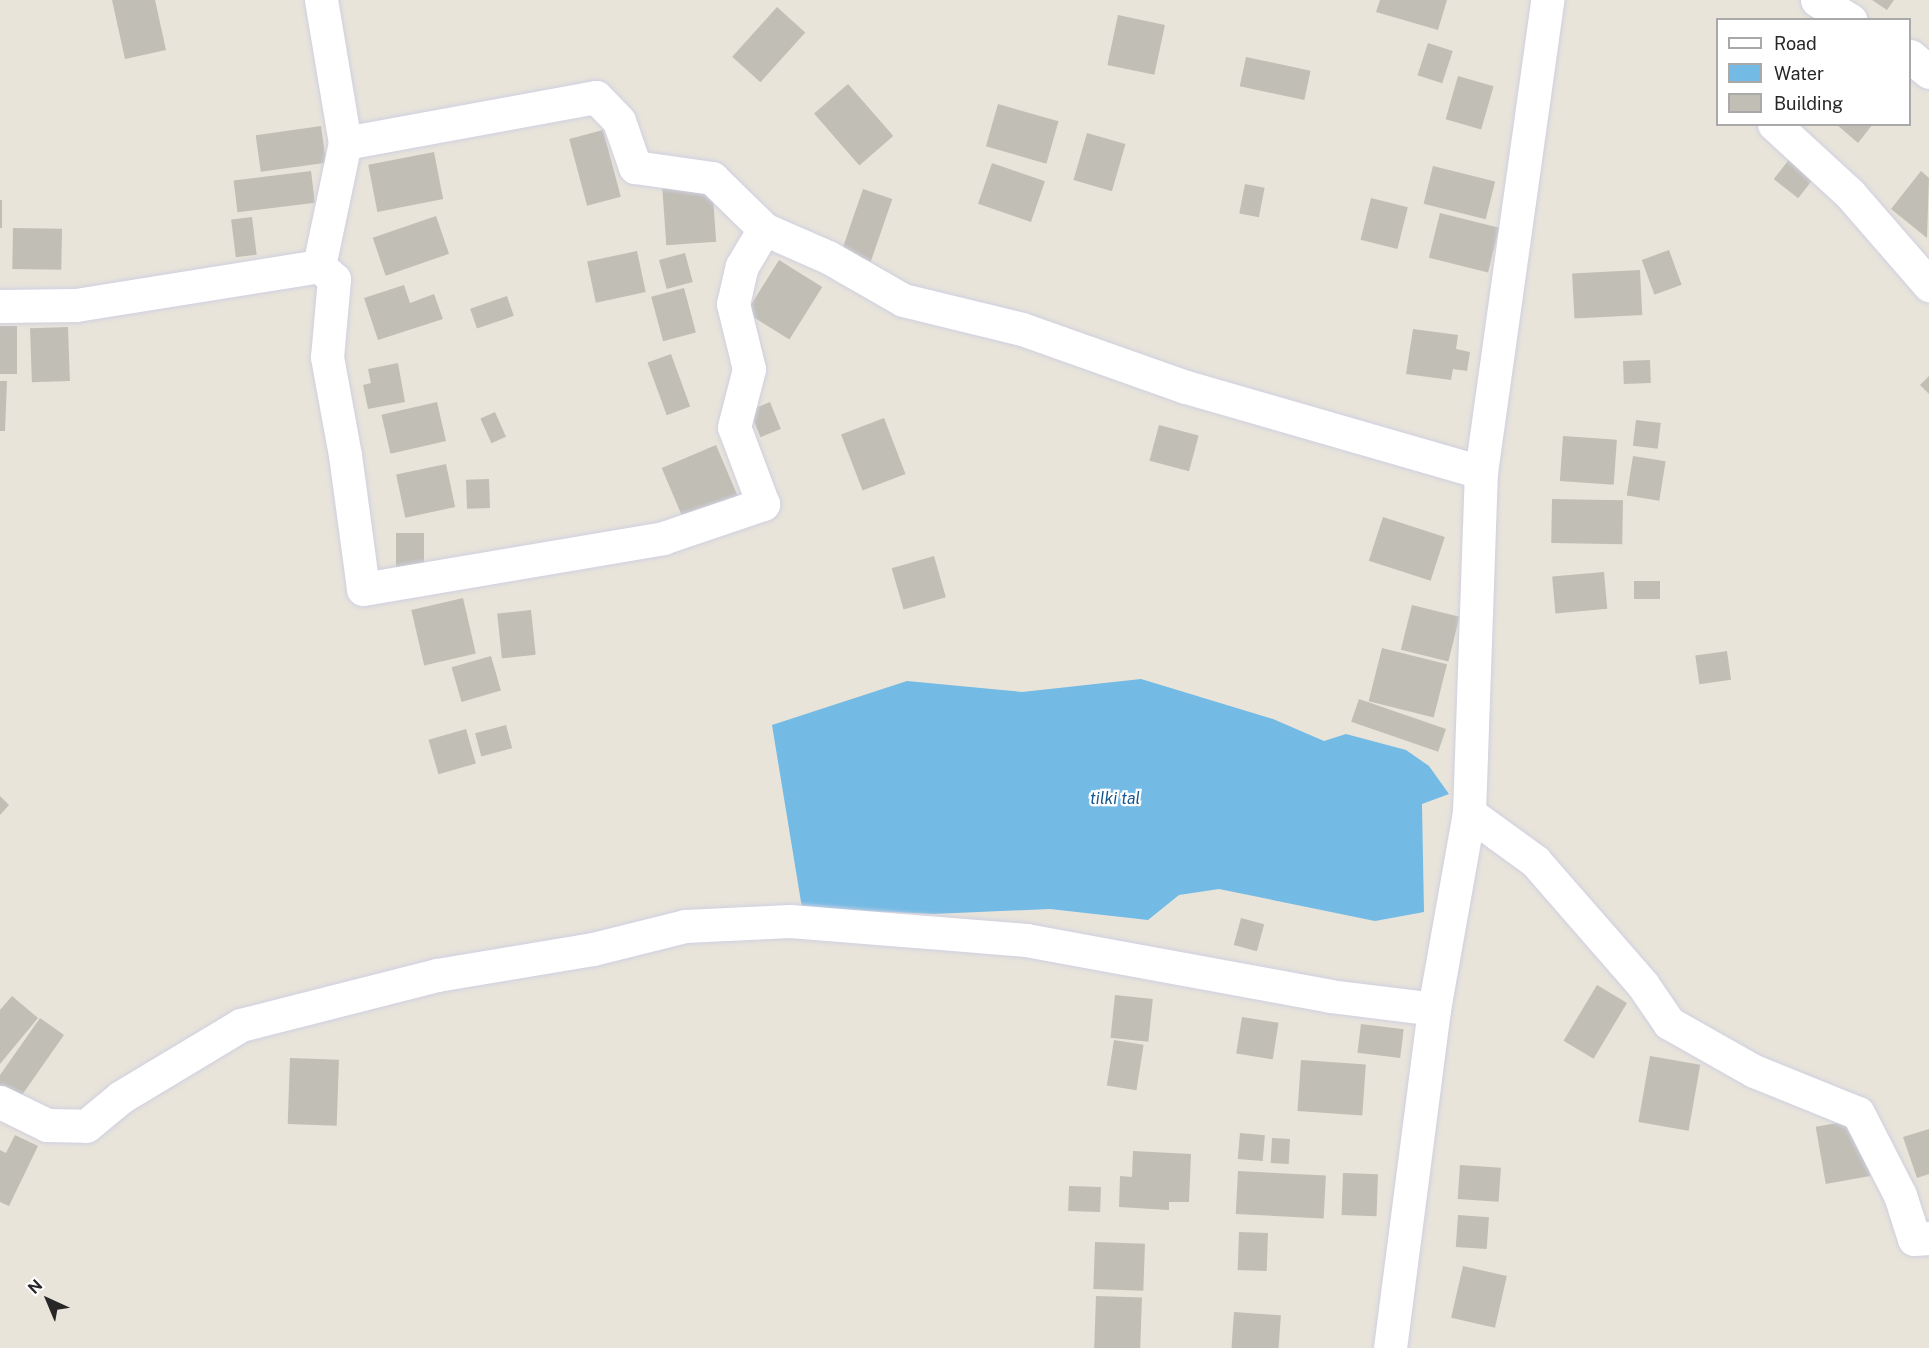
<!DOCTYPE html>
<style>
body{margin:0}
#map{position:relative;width:1929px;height:1348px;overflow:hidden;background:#e9e4da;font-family:"Public Sans",sans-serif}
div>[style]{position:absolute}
.water>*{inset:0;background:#73bae5}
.building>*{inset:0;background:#c1beb6;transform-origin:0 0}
.roads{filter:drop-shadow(0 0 2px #cfd0e0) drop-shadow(0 0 2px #cfd0e0)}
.minor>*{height:33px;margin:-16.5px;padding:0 16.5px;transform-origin:16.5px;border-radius:16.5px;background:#fff}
span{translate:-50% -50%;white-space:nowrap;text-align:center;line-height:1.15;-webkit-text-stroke:4.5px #fff;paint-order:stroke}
.water-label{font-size:16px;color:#16568d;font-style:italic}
.legend{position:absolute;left:1716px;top:18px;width:195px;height:108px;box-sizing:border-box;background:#fff;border:2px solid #a9a9a9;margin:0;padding:8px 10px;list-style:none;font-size:18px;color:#272727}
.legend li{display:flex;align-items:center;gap:12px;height:30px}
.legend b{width:30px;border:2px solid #a9a9a9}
.north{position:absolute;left:18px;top:1270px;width:60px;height:60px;-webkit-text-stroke:4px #fff;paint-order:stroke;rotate:316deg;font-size:16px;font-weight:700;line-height:24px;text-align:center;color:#272727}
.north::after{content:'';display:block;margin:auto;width:21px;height:27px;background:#272727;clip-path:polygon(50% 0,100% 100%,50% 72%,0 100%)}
</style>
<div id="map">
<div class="water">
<i style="clip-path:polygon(1141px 679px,1273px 719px,1324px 741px,1346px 734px,1406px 750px,1429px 766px,1449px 794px,1422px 804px,1424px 912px,1375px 921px,1219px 889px,1179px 895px,1148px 920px,1050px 909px,933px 914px,802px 908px,772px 725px,907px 681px,1022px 692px)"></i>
</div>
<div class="building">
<i style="clip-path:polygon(112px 0,155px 0,166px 50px,125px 59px)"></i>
<i style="clip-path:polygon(1380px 0,1447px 0,1438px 30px,1376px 12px)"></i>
<i style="clip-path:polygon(1872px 0,1894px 0,1887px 10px)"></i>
<i style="left:777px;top:7px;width:38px;height:67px;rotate:42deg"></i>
<i style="left:1118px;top:15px;width:48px;height:51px;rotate:12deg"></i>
<i style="left:1428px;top:43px;width:26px;height:34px;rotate:18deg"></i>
<i style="left:1246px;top:57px;width:66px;height:30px;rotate:12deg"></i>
<i style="left:1458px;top:76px;width:37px;height:45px;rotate:16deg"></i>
<i style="left:848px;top:84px;width:69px;height:45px;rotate:49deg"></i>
<i style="left:998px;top:104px;width:63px;height:44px;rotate:16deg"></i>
<i style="clip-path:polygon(1836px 124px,1873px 124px,1858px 143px)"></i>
<i style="left:321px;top:126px;width:37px;height:66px;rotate:82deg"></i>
<i style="left:603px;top:130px;width:69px;height:35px;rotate:75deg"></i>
<i style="left:1087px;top:133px;width:40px;height:49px;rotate:16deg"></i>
<i style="left:434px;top:152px;width:48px;height:67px;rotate:79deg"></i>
<i style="left:1791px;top:157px;width:31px;height:28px;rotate:38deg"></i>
<i style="left:992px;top:163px;width:56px;height:43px;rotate:19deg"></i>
<i style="left:1433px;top:166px;width:64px;height:39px;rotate:14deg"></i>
<i style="left:311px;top:171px;width:32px;height:78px;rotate:83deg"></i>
<i style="clip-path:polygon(1921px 171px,1929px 178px,1927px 238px,1891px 209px)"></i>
<i style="left:712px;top:182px;width:60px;height:50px;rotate:86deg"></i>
<i style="left:1245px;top:184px;width:20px;height:30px;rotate:11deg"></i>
<i style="left:863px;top:189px;width:31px;height:66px;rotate:19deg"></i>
<i style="left:1371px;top:198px;width:38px;height:43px;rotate:14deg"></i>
<i style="left:0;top:200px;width:2px;height:28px"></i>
<i style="left:1440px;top:213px;width:61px;height:46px;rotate:14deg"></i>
<i style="left:436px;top:216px;width:40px;height:67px;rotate:71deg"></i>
<i style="left:252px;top:217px;width:38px;height:21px;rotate:83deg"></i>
<i style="left:13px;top:228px;width:49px;height:41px;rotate:1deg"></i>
<i style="left:1669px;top:250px;width:37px;height:29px;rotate:70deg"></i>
<i style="left:637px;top:251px;width:42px;height:51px;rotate:78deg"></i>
<i style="left:685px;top:253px;width:30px;height:27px;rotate:75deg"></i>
<i style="left:779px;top:260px;width:51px;height:62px;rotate:32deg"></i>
<i style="left:1640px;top:270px;width:45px;height:68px;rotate:87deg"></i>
<i style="clip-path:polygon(404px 285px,410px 303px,434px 294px,443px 319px,378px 340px,364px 298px)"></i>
<i style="left:684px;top:288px;width:46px;height:34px;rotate:75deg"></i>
<i style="left:507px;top:296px;width:21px;height:39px;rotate:71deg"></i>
<i style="left:0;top:326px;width:17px;height:48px"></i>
<i style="left:68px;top:327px;width:54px;height:38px;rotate:88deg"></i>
<i style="clip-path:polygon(1413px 329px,1458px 335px,1456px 349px,1470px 352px,1467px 371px,1453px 369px,1451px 380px,1406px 374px)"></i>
<i style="left:671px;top:354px;width:56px;height:25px;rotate:70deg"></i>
<i style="left:1650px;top:360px;width:23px;height:27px;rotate:88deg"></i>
<i style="clip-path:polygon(398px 363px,405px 402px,368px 409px,363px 385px,371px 383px,368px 369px)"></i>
<i style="clip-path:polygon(1929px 376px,1929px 394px,1920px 385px)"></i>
<i style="clip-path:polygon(0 381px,7px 381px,5px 431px,0 431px)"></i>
<i style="left:437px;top:402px;width:40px;height:57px;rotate:77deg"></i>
<i style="left:770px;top:402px;width:29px;height:22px;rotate:68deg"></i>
<i style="left:495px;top:412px;width:27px;height:16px;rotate:66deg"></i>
<i style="left:884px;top:418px;width:60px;height:46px;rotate:69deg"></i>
<i style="left:1636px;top:420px;width:25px;height:26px;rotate:7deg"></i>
<i style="left:1159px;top:425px;width:41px;height:37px;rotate:15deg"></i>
<i style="left:1563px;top:436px;width:54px;height:45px;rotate:4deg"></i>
<i style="left:716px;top:445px;width:56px;height:59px;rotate:67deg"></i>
<i style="left:1633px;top:456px;width:33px;height:40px;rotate:9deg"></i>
<i style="left:446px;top:464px;width:44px;height:51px;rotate:78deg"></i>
<i style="left:489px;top:479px;width:29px;height:23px;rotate:88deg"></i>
<i style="left:1552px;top:499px;width:71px;height:44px;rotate:1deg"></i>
<i style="left:1383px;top:517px;width:65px;height:46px;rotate:18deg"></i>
<i style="left:396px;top:533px;width:28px;height:42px"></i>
<i style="left:934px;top:556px;width:43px;height:44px;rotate:74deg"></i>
<i style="left:1604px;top:572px;width:37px;height:52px;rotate:85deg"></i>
<i style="left:1660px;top:581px;width:18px;height:26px;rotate:90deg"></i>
<i style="left:463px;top:598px;width:57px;height:53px;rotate:77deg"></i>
<i style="left:1412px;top:605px;width:49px;height:46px;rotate:14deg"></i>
<i style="left:531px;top:610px;width:45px;height:34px;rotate:84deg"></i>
<i style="left:1382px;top:648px;width:67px;height:55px;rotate:14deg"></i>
<i style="left:1727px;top:651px;width:29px;height:32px;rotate:82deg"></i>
<i style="left:491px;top:656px;width:36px;height:41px;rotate:74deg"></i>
<i style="left:1359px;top:699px;width:92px;height:24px;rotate:19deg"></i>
<i style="left:506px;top:725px;width:24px;height:32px;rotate:75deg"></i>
<i style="left:466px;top:729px;width:36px;height:39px;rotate:74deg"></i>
<i style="clip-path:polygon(0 796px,9px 805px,0 815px)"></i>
<i style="left:1241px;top:918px;width:24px;height:28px;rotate:15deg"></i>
<i style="left:1597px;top:985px;width:35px;height:65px;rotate:31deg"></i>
<i style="left:1115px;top:995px;width:38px;height:43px;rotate:6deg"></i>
<i style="clip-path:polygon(12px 996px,38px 1018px,0 1064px,0 1010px)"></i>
<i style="left:1242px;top:1017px;width:37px;height:37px;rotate:9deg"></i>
<i style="clip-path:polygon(40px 1018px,64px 1035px,15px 1105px,0 1095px,0 1075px)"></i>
<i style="left:1361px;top:1024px;width:43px;height:29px;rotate:7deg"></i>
<i style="left:1114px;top:1040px;width:30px;height:46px;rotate:9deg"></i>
<i style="left:1650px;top:1056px;width:51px;height:67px;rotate:10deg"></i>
<i style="left:290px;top:1058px;width:49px;height:66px;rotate:2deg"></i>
<i style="left:1301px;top:1060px;width:65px;height:51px;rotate:4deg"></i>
<i style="left:1860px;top:1119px;width:58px;height:45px;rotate:80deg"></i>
<i style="clip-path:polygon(1929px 1129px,1929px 1174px,1917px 1178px,1903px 1137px)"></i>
<i style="left:1240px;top:1133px;width:25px;height:26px;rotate:5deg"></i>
<i style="clip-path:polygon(15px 1135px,38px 1146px,9px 1206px,0 1202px,0 1150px,6px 1153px)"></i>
<i style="left:1272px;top:1138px;width:18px;height:25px;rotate:3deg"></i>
<i style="clip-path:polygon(1133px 1151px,1191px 1154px,1189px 1202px,1169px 1202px,1169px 1210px,1119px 1207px,1120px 1176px,1132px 1177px)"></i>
<i style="left:1460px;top:1165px;width:41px;height:34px;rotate:4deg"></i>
<i style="left:1238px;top:1171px;width:88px;height:43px;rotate:3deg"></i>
<i style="left:1343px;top:1173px;width:35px;height:42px;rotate:2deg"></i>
<i style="left:1069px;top:1186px;width:32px;height:25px;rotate:2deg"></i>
<i style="left:1458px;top:1215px;width:31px;height:32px;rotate:4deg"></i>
<i style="left:1239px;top:1232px;width:29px;height:38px;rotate:2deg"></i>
<i style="left:1095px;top:1242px;width:50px;height:47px;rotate:2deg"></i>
<i style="left:1463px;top:1266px;width:45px;height:53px;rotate:13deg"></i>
<i style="left:1096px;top:1296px;width:46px;height:52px;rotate:2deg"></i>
<i style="left:1234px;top:1312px;width:47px;height:36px;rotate:4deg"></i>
</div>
<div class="roads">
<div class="minor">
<i style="left:1817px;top:0;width:39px;rotate:31deg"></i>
<i style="left:1910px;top:56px;width:25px;rotate:40deg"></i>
<i style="left:1774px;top:124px;width:103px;rotate:42.6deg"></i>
<i style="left:1850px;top:194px;width:121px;rotate:49deg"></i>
<i style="left:345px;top:143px;width:255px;rotate:-10.4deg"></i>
<i style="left:596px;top:97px;width:33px;rotate:46deg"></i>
<i style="left:619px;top:121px;width:49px;rotate:70.8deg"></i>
<i style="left:635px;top:167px;width:78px;rotate:8.1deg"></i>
<i style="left:712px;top:178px;width:73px;rotate:44.4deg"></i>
<i style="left:764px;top:229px;width:70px;rotate:23.6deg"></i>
<i style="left:828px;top:257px;width:86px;rotate:29.8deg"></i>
<i style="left:903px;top:300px;width:122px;rotate:13.7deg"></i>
<i style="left:1022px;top:329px;width:174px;rotate:19.5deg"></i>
<i style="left:1186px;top:387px;width:307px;rotate:16.1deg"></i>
<i style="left:319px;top:266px;width:20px;rotate:41deg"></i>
<i style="left:334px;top:279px;width:78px;rotate:95.1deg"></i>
<i style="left:327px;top:357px;width:100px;rotate:79.6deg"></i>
<i style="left:345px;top:455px;width:135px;rotate:82.3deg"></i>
<i style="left:363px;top:589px;width:304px;rotate:-9.6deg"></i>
<i style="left:663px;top:538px;width:106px;rotate:-18.8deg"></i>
<i style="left:763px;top:504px;width:82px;rotate:-110.6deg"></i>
<i style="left:734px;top:427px;width:60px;rotate:-75.5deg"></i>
<i style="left:749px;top:369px;width:67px;rotate:-103.8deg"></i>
<i style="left:733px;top:304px;width:39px;rotate:-77deg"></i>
<i style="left:742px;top:266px;width:43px;rotate:-59.3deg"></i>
<i style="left:0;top:306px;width:76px;rotate:-0.8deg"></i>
<i style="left:76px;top:305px;width:246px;rotate:-9.1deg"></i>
<i style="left:319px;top:266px;width:126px;rotate:-78.1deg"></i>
<i style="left:345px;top:143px;width:145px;rotate:-99.5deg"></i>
<i style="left:1469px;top:813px;width:82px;rotate:36deg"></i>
<i style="left:1535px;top:861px;width:164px;rotate:48.9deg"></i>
<i style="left:1643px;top:985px;width:46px;rotate:55.6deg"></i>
<i style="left:1669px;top:1023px;width:98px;rotate:29.5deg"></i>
<i style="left:1754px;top:1071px;width:112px;rotate:22deg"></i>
<i style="left:1858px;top:1113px;width:92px;rotate:62.9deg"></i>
<i style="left:1900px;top:1195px;width:46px;rotate:72.3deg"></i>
<i style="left:1914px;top:1239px;width:15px;rotate:-4deg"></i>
<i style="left:0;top:1102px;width:52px;rotate:26.1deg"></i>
<i style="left:47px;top:1125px;width:39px;rotate:1deg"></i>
<i style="left:86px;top:1126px;width:45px;rotate:-39.6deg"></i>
<i style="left:121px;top:1097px;width:140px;rotate:-31deg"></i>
<i style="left:241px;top:1025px;width:202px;rotate:-14.3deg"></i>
<i style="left:437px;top:975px;width:158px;rotate:-9.5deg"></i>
<i style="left:593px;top:949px;width:95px;rotate:-14deg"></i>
<i style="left:685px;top:926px;width:105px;rotate:-2.7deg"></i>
<i style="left:790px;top:921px;width:237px;rotate:4.6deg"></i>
<i style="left:1026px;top:940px;width:309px;rotate:10.4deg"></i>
<i style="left:1330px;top:996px;width:105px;rotate:7.1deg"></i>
<i style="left:1390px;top:1348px;width:342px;rotate:-82.6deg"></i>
<i style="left:1434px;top:1009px;width:199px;rotate:-79.9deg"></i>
<i style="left:1469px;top:813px;width:341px;rotate:-88deg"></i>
<i style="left:1481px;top:472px;width:477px;rotate:-82deg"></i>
</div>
</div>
<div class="water-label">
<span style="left:1115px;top:799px">tilki tal</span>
</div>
<ul class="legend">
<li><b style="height:8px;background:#fff"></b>Road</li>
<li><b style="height:16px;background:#73bae5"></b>Water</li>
<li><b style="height:16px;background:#c1beb6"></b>Building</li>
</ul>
<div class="north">N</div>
</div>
